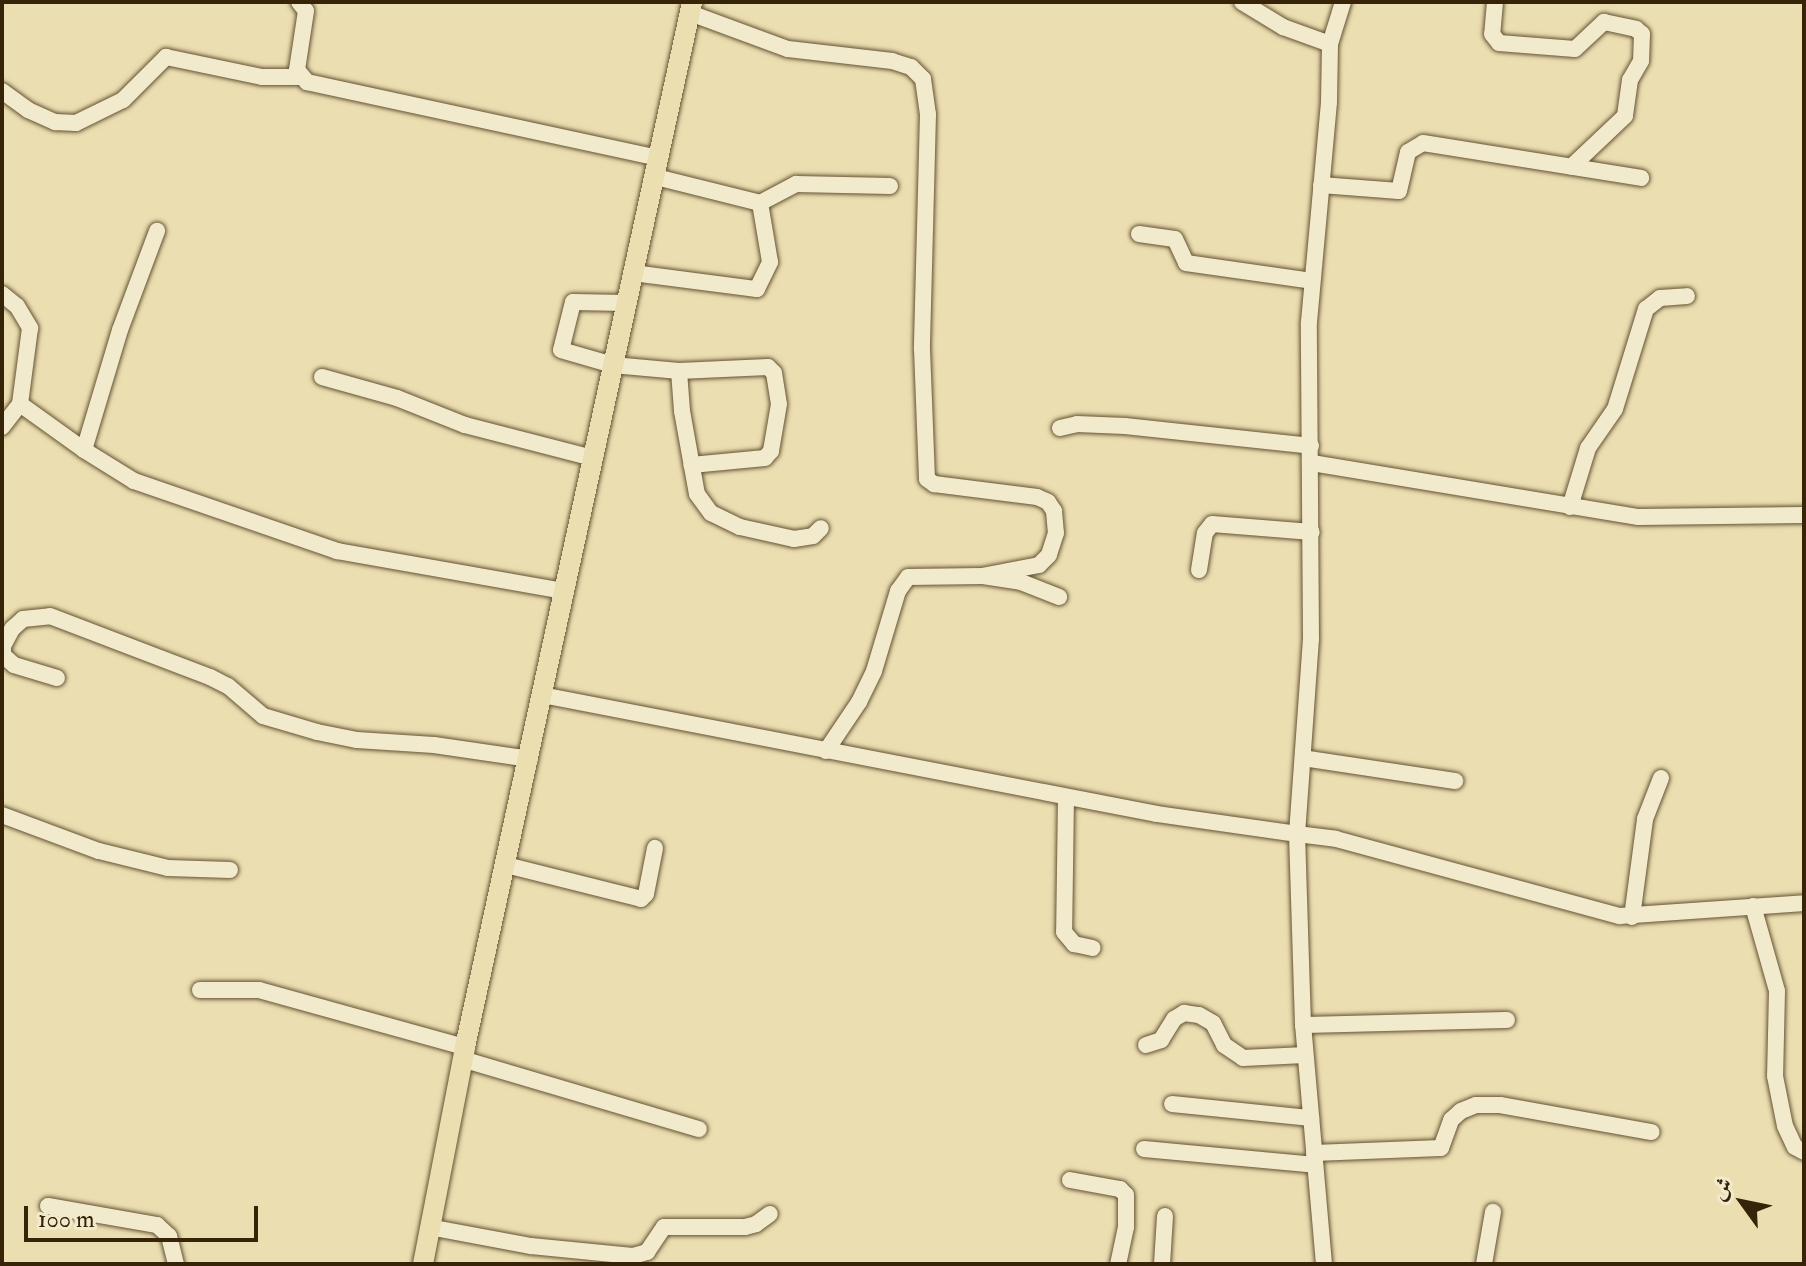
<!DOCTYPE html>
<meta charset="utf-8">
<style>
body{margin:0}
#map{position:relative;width:1806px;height:1266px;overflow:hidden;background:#ebdeb1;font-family:"IM FELL Double Pica",Amiri,serif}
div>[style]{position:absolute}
.roads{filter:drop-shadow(0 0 2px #645232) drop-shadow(0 0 2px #645232)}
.minor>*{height:16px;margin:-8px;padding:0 8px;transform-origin:8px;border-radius:8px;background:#f2eacc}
.major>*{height:20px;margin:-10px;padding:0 10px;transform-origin:10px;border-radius:10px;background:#ebdeb1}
span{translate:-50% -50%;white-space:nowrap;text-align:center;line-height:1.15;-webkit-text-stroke:6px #f2eacc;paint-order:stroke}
.frame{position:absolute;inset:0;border:4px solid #372408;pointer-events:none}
.north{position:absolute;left:1702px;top:1162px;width:80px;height:80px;-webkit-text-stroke:6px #f2eacc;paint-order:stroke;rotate:303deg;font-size:22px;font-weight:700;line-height:32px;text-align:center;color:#372408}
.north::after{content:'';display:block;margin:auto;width:28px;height:36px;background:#372408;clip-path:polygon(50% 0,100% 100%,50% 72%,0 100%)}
.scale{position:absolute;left:24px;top:1206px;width:234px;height:36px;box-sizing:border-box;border:4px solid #372408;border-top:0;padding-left:10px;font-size:24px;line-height:28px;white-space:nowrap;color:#372408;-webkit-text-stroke:6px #f2eacc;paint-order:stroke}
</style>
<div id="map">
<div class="roads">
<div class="minor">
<i style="left:299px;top:2px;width:11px;rotate:52deg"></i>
<i style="left:306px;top:11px;width:60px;rotate:98.7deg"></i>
<i style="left:297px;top:70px;width:16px;rotate:50deg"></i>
<i style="left:307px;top:82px;width:361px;rotate:12.2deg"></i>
<i style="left:1495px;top:2px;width:32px;rotate:95deg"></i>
<i style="left:1492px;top:34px;width:11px;rotate:52deg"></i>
<i style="left:1499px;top:43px;width:76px;rotate:4.5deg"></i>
<i style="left:1575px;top:49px;width:40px;rotate:-43deg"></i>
<i style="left:1604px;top:22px;width:33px;rotate:12deg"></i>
<i style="left:1636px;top:29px;width:8px;rotate:40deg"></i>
<i style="left:1642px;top:34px;width:27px;rotate:92deg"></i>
<i style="left:1641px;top:61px;width:22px;rotate:120deg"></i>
<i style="left:1630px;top:80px;width:36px;rotate:98deg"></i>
<i style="left:1625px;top:116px;width:74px;rotate:136.6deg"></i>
<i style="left:690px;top:13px;width:104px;rotate:20.2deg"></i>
<i style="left:788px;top:49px;width:105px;rotate:6.6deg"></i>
<i style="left:892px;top:61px;width:20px;rotate:18deg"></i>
<i style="left:911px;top:67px;width:17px;rotate:45deg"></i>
<i style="left:923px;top:79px;width:35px;rotate:82deg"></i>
<i style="left:928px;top:114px;width:235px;rotate:91.5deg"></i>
<i style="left:922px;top:349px;width:130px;rotate:87.8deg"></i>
<i style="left:927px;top:479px;width:9px;rotate:36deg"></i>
<i style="left:934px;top:484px;width:104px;rotate:7.2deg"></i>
<i style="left:1037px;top:497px;width:12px;rotate:24deg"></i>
<i style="left:1048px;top:502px;width:11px;rotate:56deg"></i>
<i style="left:1054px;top:511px;width:22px;rotate:85deg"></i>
<i style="left:1056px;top:533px;width:23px;rotate:108deg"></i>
<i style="left:1049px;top:555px;width:14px;rotate:135deg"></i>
<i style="left:1039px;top:565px;width:57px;rotate:168.9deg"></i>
<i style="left:1330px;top:44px;width:44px;rotate:-72.8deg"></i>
<i style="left:2px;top:91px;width:32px;rotate:36deg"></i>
<i style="left:28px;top:110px;width:30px;rotate:24deg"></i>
<i style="left:55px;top:122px;width:21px;rotate:3deg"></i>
<i style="left:76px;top:123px;width:52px;rotate:-26.1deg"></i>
<i style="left:123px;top:100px;width:61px;rotate:-45deg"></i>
<i style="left:166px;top:57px;width:98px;rotate:11.8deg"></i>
<i style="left:262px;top:77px;width:39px"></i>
<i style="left:656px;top:177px;width:107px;rotate:14deg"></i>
<i style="left:760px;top:203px;width:41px;rotate:-27.8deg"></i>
<i style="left:796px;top:184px;width:94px;rotate:1.2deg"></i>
<i style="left:1321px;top:185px;width:78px;rotate:4.4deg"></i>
<i style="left:1399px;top:191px;width:40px;rotate:-77deg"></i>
<i style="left:1408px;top:152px;width:17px;rotate:-31deg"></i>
<i style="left:1423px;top:143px;width:221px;rotate:9.1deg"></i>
<i style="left:1139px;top:234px;width:36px;rotate:8deg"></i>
<i style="left:1175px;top:239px;width:26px;rotate:65deg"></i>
<i style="left:1186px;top:263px;width:127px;rotate:8.1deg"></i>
<i style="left:633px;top:273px;width:125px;rotate:7.4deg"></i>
<i style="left:757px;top:289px;width:30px;rotate:-64deg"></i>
<i style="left:770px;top:262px;width:60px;rotate:-99.6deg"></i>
<i style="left:2px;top:294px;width:19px;rotate:39deg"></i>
<i style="left:17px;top:306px;width:26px;rotate:59deg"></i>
<i style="left:30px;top:328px;width:77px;rotate:97.5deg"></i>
<i style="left:20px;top:404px;width:79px;rotate:35.7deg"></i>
<i style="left:84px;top:450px;width:59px;rotate:31.8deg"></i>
<i style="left:134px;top:481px;width:215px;rotate:19deg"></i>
<i style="left:337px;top:551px;width:230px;rotate:10deg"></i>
<i style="left:626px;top:303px;width:53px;rotate:-178.9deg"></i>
<i style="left:573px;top:302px;width:49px;rotate:104deg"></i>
<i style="left:561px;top:350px;width:54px;rotate:16.1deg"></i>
<i style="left:613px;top:365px;width:66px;rotate:5.2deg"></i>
<i style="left:679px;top:371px;width:40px;rotate:85.7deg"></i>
<i style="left:682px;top:411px;width:84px;rotate:79.8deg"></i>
<i style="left:697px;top:494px;width:24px;rotate:54deg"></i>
<i style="left:711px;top:513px;width:32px;rotate:26deg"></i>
<i style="left:740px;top:527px;width:55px;rotate:12.5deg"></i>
<i style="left:794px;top:539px;width:19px;rotate:-9deg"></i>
<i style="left:813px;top:536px;width:11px;rotate:-45deg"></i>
<i style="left:679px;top:371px;width:89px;rotate:-2.6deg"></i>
<i style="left:768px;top:367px;width:8px;rotate:45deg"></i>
<i style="left:774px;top:373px;width:31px;rotate:81deg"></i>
<i style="left:779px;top:404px;width:48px;rotate:99.7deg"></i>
<i style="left:771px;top:451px;width:9px;rotate:131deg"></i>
<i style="left:765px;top:458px;width:74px;rotate:174.6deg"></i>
<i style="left:322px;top:377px;width:78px;rotate:15.6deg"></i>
<i style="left:397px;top:398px;width:73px;rotate:21.7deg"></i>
<i style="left:465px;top:425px;width:132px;rotate:14.5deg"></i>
<i style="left:2px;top:427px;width:29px;rotate:-52deg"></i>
<i style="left:1060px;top:428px;width:17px;rotate:-13deg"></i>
<i style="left:1077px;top:424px;width:48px;rotate:2.4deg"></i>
<i style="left:1125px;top:426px;width:187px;rotate:6.1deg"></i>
<i style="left:84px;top:450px;width:125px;rotate:-73.3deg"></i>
<i style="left:120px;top:330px;width:106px;rotate:-69.5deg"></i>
<i style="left:1312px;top:463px;width:331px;rotate:9.4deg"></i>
<i style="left:1639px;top:517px;width:165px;rotate:-0.7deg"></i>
<i style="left:1570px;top:507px;width:62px;rotate:-73deg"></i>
<i style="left:1588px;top:448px;width:47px;rotate:-55.3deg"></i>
<i style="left:1615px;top:409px;width:105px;rotate:-72.8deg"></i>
<i style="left:1646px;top:309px;width:18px;rotate:-38deg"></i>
<i style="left:1660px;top:298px;width:27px;rotate:-4deg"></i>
<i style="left:1199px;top:570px;width:37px;rotate:-81deg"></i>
<i style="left:1205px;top:533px;width:11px;rotate:-52deg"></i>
<i style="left:1212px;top:524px;width:100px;rotate:4.6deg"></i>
<i style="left:57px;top:678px;width:45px;rotate:-163.2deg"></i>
<i style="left:14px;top:665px;width:15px;rotate:-138deg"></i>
<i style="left:3px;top:655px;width:9px;rotate:-90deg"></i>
<i style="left:3px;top:646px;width:19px;rotate:-62deg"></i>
<i style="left:12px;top:629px;width:15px;rotate:-42deg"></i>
<i style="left:23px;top:619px;width:27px;rotate:-6deg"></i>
<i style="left:50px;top:616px;width:171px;rotate:20.9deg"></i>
<i style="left:210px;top:677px;width:20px;rotate:27deg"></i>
<i style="left:228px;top:686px;width:46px;rotate:40.6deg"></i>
<i style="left:263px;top:716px;width:56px;rotate:16.5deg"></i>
<i style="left:317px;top:732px;width:41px;rotate:11.3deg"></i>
<i style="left:357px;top:740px;width:77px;rotate:3.7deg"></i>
<i style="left:434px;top:745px;width:97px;rotate:8.3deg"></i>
<i style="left:542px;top:695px;width:626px;rotate:10.95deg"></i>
<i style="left:1157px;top:814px;width:141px;rotate:8.1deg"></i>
<i style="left:1297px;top:834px;width:196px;rotate:-85.9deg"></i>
<i style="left:1311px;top:639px;width:317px;rotate:-90.4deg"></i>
<i style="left:1309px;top:322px;width:221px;rotate:-84.8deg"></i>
<i style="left:1329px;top:102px;width:58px;rotate:-89deg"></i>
<i style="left:1330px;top:44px;width:50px;rotate:-160.1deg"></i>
<i style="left:1283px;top:27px;width:48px;rotate:-148.6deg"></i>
<i style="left:826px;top:751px;width:59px;rotate:-56deg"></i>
<i style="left:859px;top:702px;width:34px;rotate:-64deg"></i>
<i style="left:874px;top:671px;width:84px;rotate:-73.3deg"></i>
<i style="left:898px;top:591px;width:17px;rotate:-54deg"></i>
<i style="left:908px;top:577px;width:75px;rotate:-0.8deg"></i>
<i style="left:983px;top:576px;width:38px;rotate:9deg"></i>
<i style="left:1021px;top:582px;width:41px;rotate:21.5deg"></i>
<i style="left:1303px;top:758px;width:154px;rotate:8.6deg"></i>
<i style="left:1066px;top:797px;width:135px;rotate:90.8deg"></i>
<i style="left:1064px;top:932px;width:16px;rotate:50deg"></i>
<i style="left:1074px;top:944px;width:19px;rotate:12deg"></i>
<i style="left:2px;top:815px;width:103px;rotate:20.4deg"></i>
<i style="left:99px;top:851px;width:71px;rotate:13.8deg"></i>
<i style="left:168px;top:868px;width:62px;rotate:1.8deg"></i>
<i style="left:506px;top:865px;width:139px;rotate:14.1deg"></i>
<i style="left:641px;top:899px;width:7px;rotate:-45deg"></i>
<i style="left:646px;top:894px;width:47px;rotate:-78.9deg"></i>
<i style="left:1753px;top:906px;width:88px;rotate:74.2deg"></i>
<i style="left:1777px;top:991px;width:85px;rotate:91.3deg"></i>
<i style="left:1775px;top:1076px;width:51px;rotate:78.7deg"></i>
<i style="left:1785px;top:1126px;width:23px;rotate:65deg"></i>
<i style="left:1795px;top:1147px;width:10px;rotate:29deg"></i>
<i style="left:1632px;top:917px;width:99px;rotate:-82.4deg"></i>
<i style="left:1645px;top:819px;width:44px;rotate:-68.7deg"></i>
<i style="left:200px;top:990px;width:59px"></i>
<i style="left:259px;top:990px;width:214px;rotate:15.5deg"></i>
<i style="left:1303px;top:1025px;width:204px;rotate:-1.4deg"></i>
<i style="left:1146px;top:1045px;width:16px;rotate:-18deg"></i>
<i style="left:1161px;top:1040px;width:25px;rotate:-58deg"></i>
<i style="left:1174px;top:1019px;width:12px;rotate:-31deg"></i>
<i style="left:1184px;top:1013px;width:15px;rotate:8deg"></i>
<i style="left:1199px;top:1015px;width:16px;rotate:30deg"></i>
<i style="left:1213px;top:1023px;width:25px;rotate:63deg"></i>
<i style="left:1224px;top:1045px;width:23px;rotate:34deg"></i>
<i style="left:1243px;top:1058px;width:62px;rotate:-2.8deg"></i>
<i style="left:462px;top:1059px;width:247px;rotate:16.5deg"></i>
<i style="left:1172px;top:1104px;width:140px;rotate:5.8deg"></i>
<i style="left:1144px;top:1149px;width:172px;rotate:5.3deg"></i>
<i style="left:1314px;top:1153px;width:127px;rotate:-2.3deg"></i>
<i style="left:1441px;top:1148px;width:30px;rotate:-70deg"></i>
<i style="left:1451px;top:1120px;width:13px;rotate:-42deg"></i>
<i style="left:1461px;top:1111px;width:16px;rotate:-22deg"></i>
<i style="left:1476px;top:1105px;width:24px"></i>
<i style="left:1500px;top:1105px;width:154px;rotate:10.1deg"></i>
<i style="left:1070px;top:1180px;width:51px;rotate:10.2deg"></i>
<i style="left:1120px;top:1189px;width:8px;rotate:45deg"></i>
<i style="left:1126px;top:1195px;width:32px;rotate:90deg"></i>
<i style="left:1126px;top:1227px;width:38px;rotate:102deg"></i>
<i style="left:48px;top:1206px;width:111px;rotate:9.9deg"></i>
<i style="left:157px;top:1225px;width:16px;rotate:43deg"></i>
<i style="left:169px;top:1236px;width:29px;rotate:76deg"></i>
<i style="left:429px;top:1227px;width:104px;rotate:10.6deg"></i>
<i style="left:531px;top:1246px;width:102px;rotate:5.6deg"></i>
<i style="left:633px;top:1256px;width:15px;rotate:-16deg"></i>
<i style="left:647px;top:1252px;width:30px;rotate:-56deg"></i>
<i style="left:664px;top:1227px;width:81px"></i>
<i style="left:745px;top:1227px;width:11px;rotate:-15deg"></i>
<i style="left:756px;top:1224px;width:17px;rotate:-36deg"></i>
<i style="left:1162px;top:1264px;width:48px;rotate:-86.4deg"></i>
<i style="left:1324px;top:1264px;width:240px;rotate:-95deg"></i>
<i style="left:1303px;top:1025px;width:191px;rotate:-91.8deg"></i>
<i style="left:1297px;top:834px;width:39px;rotate:7deg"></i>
<i style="left:1336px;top:839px;width:294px;rotate:15.2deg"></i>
<i style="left:1620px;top:916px;width:184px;rotate:-4deg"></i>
<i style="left:1484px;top:1264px;width:53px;rotate:-80.2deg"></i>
</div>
<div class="major">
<i style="left:423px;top:1264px;width:221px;rotate:-79deg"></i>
<i style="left:465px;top:1047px;width:1069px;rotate:-77.74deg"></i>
</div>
</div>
<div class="frame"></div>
<div class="north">ش</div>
<div class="scale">100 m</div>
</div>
